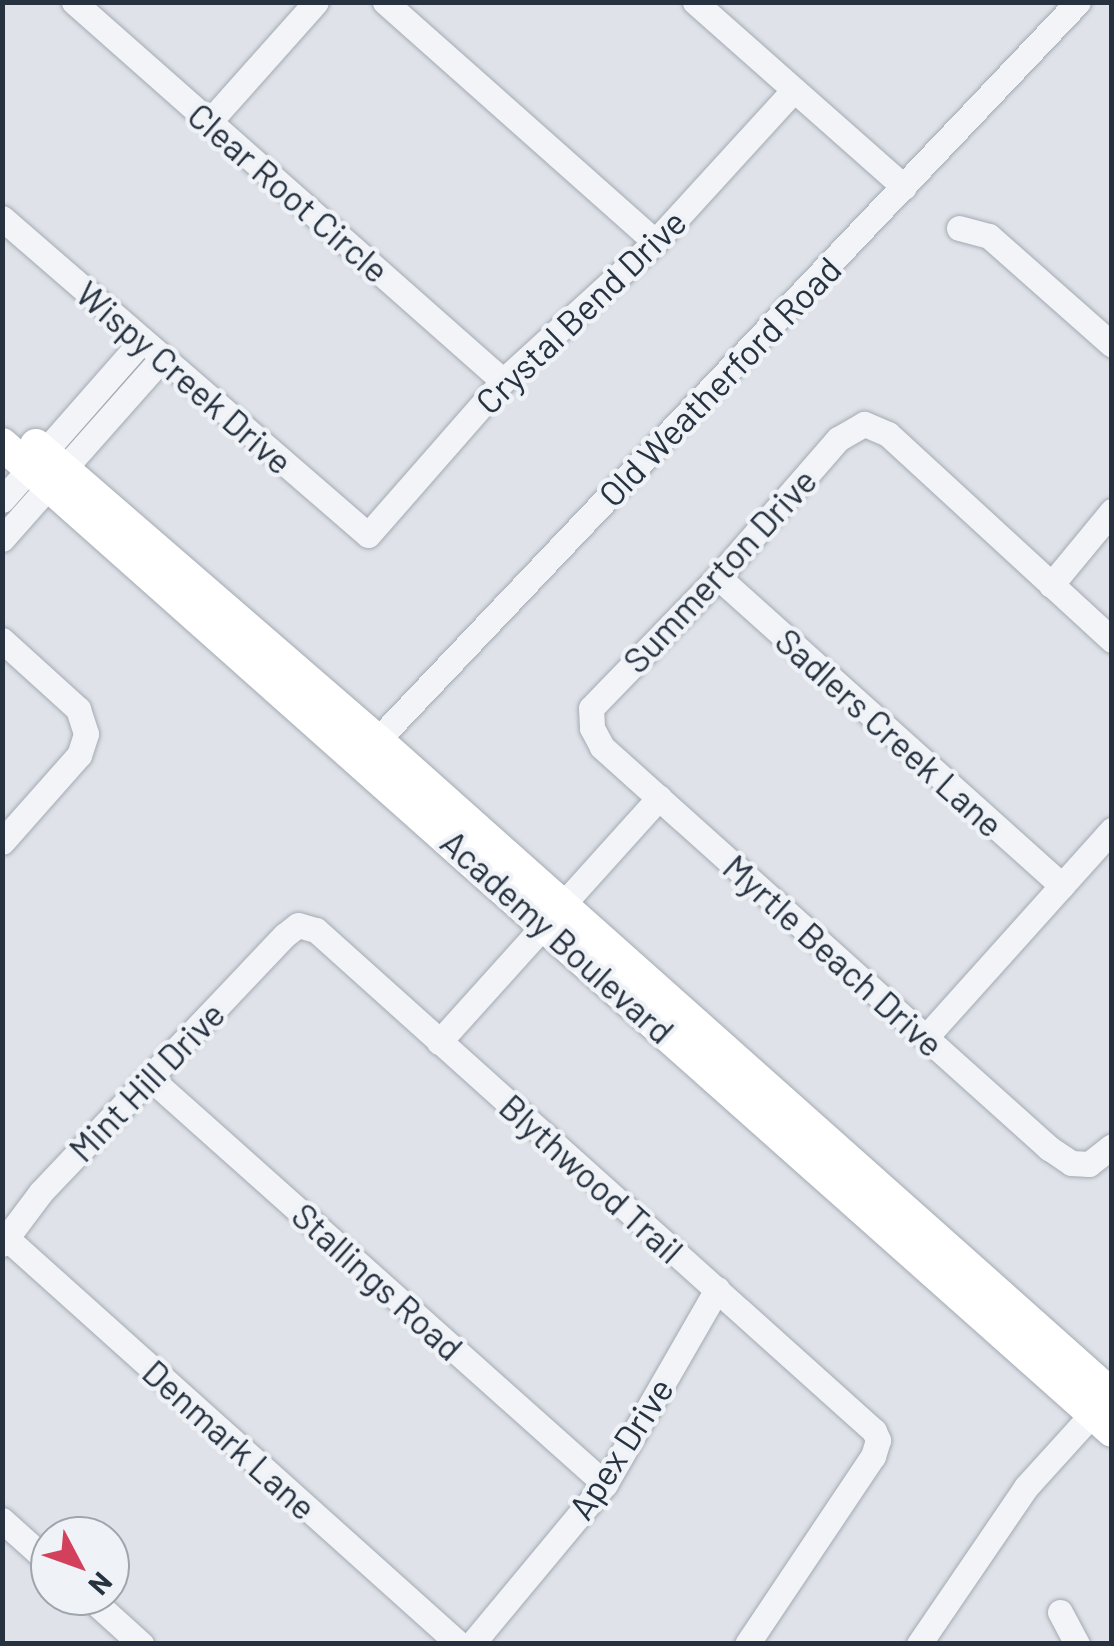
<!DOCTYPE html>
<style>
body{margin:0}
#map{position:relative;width:1114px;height:1646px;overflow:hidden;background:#dfe3e9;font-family:Barlow,sans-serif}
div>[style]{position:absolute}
.roads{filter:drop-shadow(0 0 2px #a4aab3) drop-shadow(0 0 2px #a4aab3)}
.minor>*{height:25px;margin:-12.5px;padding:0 12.5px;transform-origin:12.5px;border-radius:12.5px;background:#f2f4f7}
.major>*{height:32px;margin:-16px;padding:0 16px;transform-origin:16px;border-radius:16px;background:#fff}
span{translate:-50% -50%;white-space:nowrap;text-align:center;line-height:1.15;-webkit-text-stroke:9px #eff2f6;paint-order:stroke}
.street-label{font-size:35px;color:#273240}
.frame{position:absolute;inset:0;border:5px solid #273240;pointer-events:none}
.north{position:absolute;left:30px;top:1516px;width:100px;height:100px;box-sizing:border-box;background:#eff2f6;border:2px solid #9fa5ad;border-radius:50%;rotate:131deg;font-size:28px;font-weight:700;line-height:40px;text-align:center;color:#273240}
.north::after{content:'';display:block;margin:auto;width:35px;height:45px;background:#d2405c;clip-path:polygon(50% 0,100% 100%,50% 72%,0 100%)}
</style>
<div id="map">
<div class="roads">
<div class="minor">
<i style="left:74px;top:2px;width:572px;rotate:41.46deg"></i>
<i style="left:385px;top:2px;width:361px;rotate:41.6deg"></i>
<i style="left:695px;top:2px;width:279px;rotate:41.5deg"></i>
<i style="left:210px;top:121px;width:159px;rotate:-48.3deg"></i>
<i style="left:2px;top:218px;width:484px;rotate:40.9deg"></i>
<i style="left:368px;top:535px;width:205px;rotate:-48.8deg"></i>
<i style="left:503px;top:381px;width:206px;rotate:-42.4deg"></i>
<i style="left:655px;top:242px;width:206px;rotate:-47.6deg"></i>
<i style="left:959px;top:228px;width:31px;rotate:15deg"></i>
<i style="left:989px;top:236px;width:164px;rotate:41.5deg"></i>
<i style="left:2px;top:500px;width:210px;rotate:-48.7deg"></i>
<i style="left:2px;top:539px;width:240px;rotate:-48.5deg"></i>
<i style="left:718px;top:577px;width:462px;rotate:41.9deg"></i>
<i style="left:1051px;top:585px;width:96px;rotate:-50.5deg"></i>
<i style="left:2px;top:640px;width:103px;rotate:42.2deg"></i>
<i style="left:78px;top:709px;width:26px;rotate:72deg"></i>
<i style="left:86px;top:734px;width:22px;rotate:108deg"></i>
<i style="left:79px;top:755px;width:116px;rotate:131.5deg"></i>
<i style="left:1112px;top:640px;width:304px;rotate:-137.4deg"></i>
<i style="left:888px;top:434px;width:26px;rotate:-157deg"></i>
<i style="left:864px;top:424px;width:30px;rotate:150deg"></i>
<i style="left:838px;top:439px;width:183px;rotate:131deg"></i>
<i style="left:718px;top:577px;width:182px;rotate:134.1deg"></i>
<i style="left:591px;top:708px;width:20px;rotate:87deg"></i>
<i style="left:592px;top:728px;width:21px;rotate:62deg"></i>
<i style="left:602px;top:747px;width:601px;rotate:41.9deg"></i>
<i style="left:1049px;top:1148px;width:27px;rotate:34deg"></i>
<i style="left:1071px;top:1163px;width:18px;rotate:3deg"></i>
<i style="left:1089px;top:1164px;width:29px;rotate:-38deg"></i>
<i style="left:366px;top:752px;width:1034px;rotate:-46.49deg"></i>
<i style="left:926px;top:1037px;width:278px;rotate:-48.1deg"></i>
<i style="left:439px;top:1042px;width:329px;rotate:-48deg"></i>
<i style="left:150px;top:1078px;width:610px;rotate:41.74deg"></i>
<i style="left:2px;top:1234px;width:614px;rotate:41.9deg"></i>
<i style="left:2px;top:1244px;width:65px;rotate:-53.1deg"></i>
<i style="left:41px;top:1192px;width:354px;rotate:-46.5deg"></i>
<i style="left:285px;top:935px;width:16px;rotate:-38deg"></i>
<i style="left:298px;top:925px;width:19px;rotate:16deg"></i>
<i style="left:316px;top:930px;width:750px;rotate:41.92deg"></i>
<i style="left:874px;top:1431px;width:10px;rotate:66deg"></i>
<i style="left:878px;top:1440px;width:17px;rotate:107deg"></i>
<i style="left:873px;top:1456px;width:226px;rotate:123.8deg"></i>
<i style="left:2px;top:1520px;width:64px;rotate:41.9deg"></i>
<i style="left:88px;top:1596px;width:72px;rotate:42.2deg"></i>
<i style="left:1060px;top:1612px;width:36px;rotate:62deg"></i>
<i style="left:472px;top:1644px;width:208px;rotate:-50.3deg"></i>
<i style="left:605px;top:1484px;width:225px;rotate:-60.1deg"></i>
<i style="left:919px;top:1644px;width:190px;rotate:-55.7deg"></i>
<i style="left:1026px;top:1487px;width:100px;rotate:-47.8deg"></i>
<i style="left:1093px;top:1413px;width:14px;rotate:-65deg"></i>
</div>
<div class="major">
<i style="left:2px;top:444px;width:1485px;rotate:41.64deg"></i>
<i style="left:36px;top:445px;width:452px;rotate:40.9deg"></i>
<i style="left:378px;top:741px;width:983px;rotate:41.7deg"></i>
</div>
</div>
<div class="street-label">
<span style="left:289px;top:192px;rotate:41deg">Clear Root Circle</span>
<span style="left:580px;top:311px;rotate:-44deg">Crystal Bend Drive</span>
<span style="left:185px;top:377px;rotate:41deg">Wispy Creek Drive</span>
<span style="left:719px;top:381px;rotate:-46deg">Old Weatherford Road</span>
<span style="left:719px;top:570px;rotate:-47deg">Summerton Drive</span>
<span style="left:890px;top:732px;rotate:42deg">Sadlers Creek Lane</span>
<span style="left:558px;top:936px;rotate:42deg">Academy Boulevard</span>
<span style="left:834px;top:955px;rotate:42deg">Myrtle Beach Drive</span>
<span style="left:146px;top:1081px;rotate:-46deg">Mint Hill Drive</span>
<span style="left:592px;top:1178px;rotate:42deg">Blythwood Trail</span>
<span style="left:378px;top:1281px;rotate:42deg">Stallings Road</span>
<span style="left:230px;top:1439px;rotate:42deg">Denmark Lane</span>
<span style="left:620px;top:1448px;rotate:-57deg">Apex Drive</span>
</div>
<div class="frame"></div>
<div class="north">N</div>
</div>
